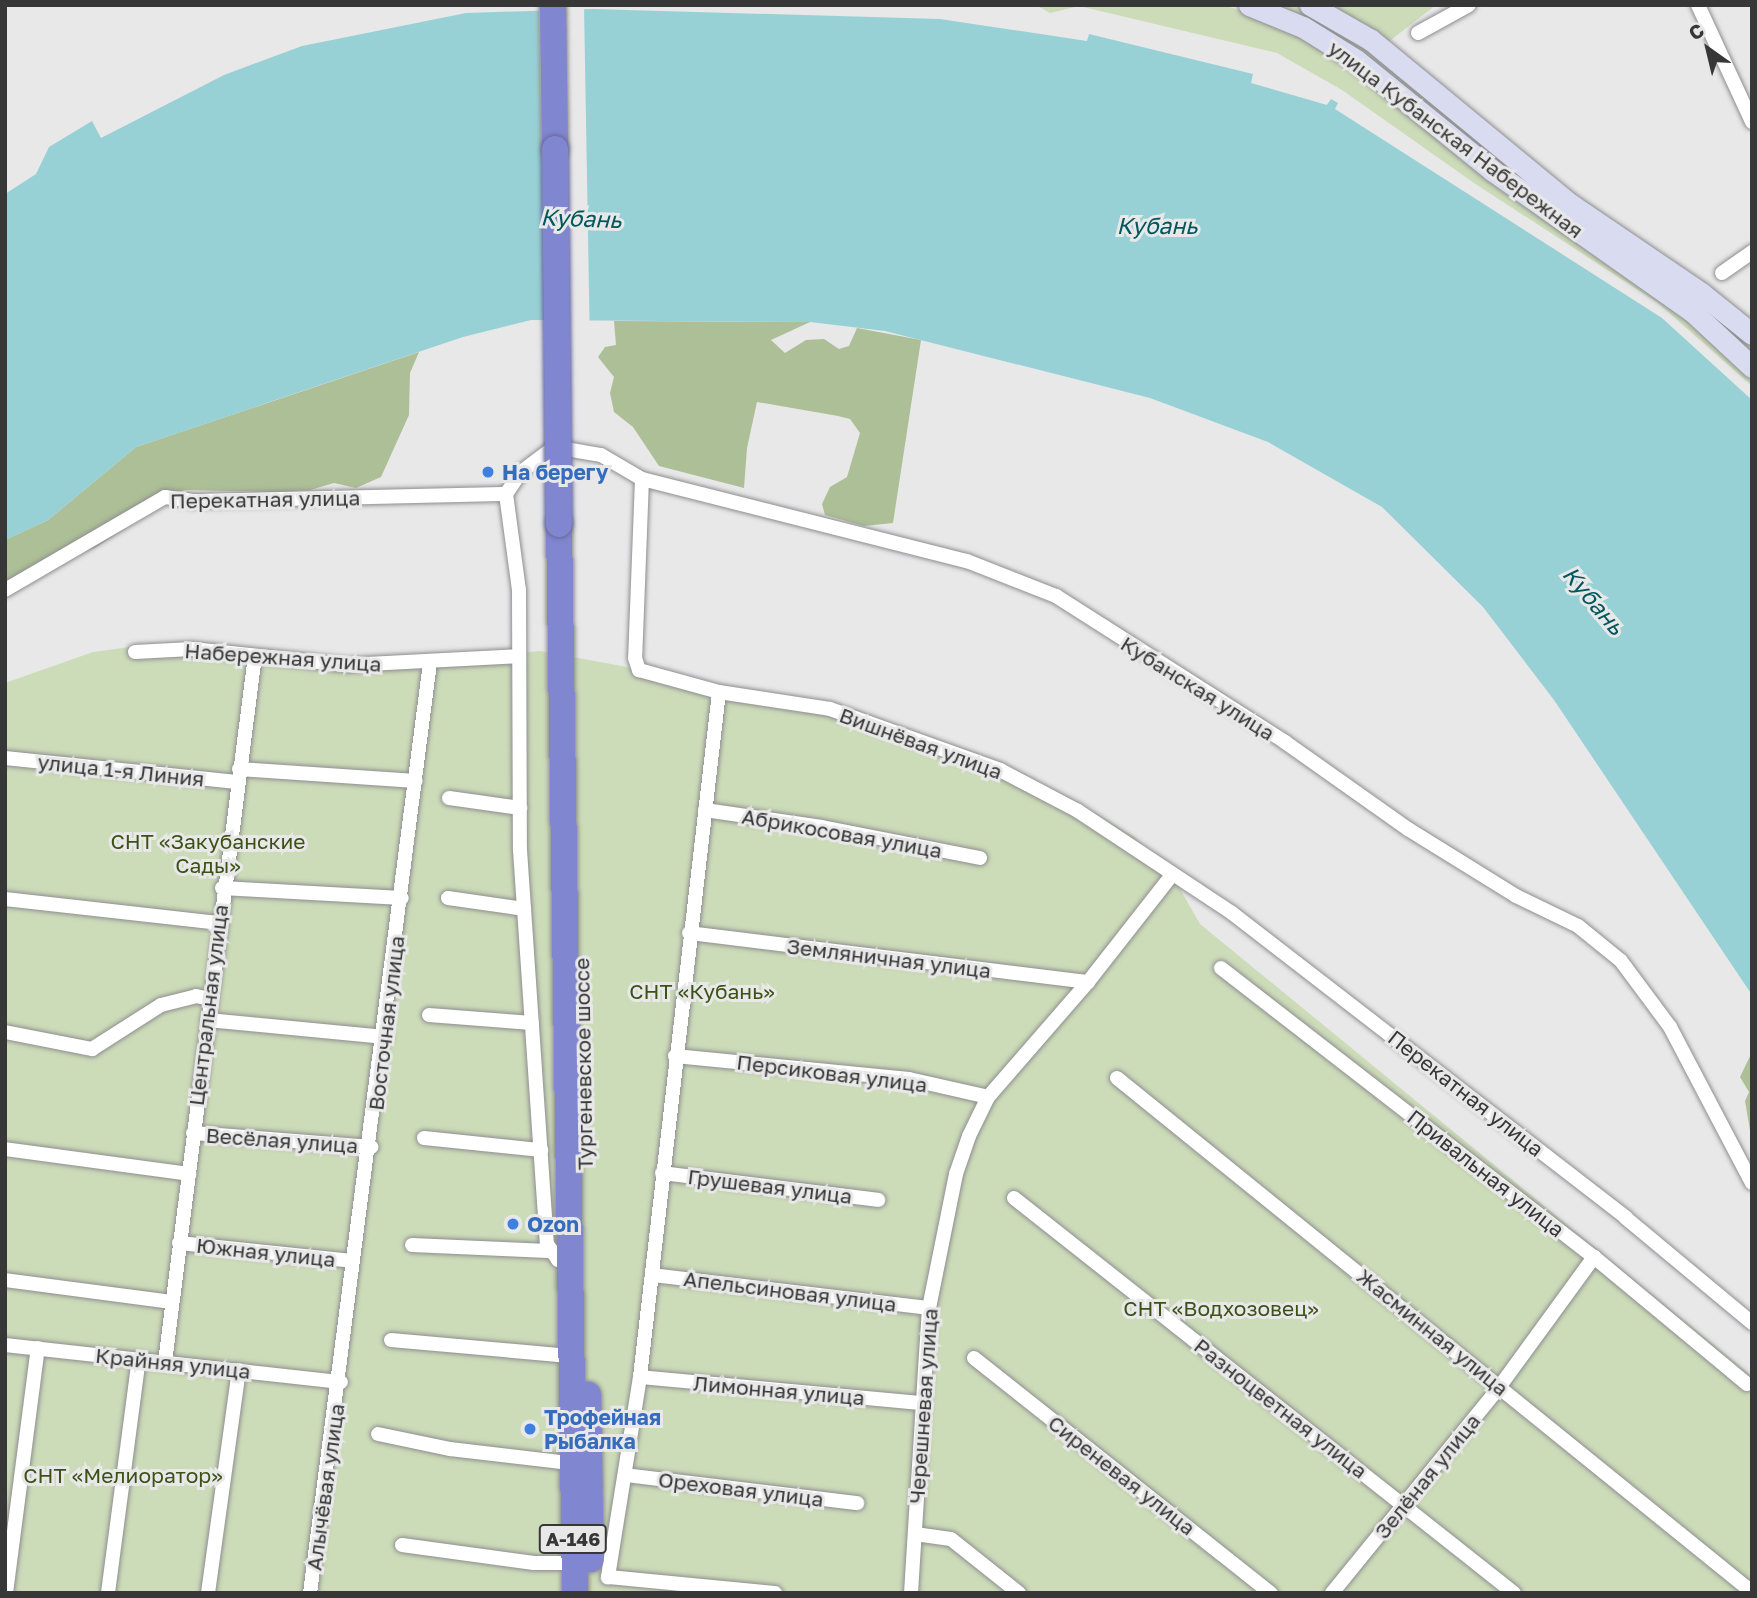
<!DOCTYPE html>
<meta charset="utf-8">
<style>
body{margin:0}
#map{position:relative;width:1757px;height:1598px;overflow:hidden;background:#e8e8e9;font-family:"Golos Text",sans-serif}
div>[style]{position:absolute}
.green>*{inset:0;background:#ccdbb8}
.forest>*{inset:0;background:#adbf96}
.water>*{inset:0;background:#98d1d5}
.pier>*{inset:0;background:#e8e8e9;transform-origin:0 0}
.roads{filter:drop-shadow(0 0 2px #8e8e90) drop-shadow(0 0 2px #8e8e90)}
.street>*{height:14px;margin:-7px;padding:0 7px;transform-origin:7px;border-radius:7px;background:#fff}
.secondary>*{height:21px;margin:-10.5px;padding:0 10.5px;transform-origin:10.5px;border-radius:10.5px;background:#d9dbf1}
.highway>*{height:26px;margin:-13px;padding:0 13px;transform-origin:13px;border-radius:13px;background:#8186d0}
.bridges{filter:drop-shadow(0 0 2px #676a9b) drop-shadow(0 0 2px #676a9b)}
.highway-bridge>*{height:26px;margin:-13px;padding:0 13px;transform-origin:13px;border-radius:13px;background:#8186d0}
.dots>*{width:19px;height:19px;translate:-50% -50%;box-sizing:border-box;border:4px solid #e8e8e9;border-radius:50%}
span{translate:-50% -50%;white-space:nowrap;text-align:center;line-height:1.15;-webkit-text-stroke:6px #e8e8e9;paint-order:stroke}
.shield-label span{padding:2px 5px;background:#e8e8e9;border:2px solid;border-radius:5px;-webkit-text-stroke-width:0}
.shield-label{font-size:19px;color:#373738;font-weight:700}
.street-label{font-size:21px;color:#373738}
.shop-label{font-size:21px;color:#366cbe;font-weight:700}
.left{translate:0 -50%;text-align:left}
.park-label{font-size:21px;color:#3c5215}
.water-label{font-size:23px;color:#00575c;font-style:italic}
.frame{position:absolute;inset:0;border:7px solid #373738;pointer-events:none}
.north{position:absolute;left:1673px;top:14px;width:70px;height:70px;-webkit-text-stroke:5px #e8e8e9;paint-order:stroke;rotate:326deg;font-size:19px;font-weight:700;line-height:28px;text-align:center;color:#373738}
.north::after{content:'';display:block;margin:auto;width:24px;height:32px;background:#373738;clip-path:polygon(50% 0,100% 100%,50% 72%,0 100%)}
</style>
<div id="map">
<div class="green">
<i style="clip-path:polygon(1036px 5px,1223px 5px,1264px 18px,1327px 50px,1644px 284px,1752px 376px,1752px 386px,1658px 303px,1474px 183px,1342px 90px,1277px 53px,1079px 6px,1050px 13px)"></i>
<i style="clip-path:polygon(1267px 5px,1295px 5px,1358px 41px,1752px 342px,1752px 358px)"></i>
<i style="clip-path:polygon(1329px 5px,1436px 5px,1387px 43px)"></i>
<i style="clip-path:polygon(130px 647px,430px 663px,540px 651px,827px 704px,1005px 769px,1067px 796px,1135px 837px,1172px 875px,1200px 924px,1752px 1376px,1752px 1593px,5px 1593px,5px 683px,93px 652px)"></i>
</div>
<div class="forest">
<i style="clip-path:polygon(614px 321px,810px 322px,771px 340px,785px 353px,806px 340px,824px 339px,839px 349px,849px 346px,857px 328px,921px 340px,893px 523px,864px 526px,825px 515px,822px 504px,830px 487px,847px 477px,860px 433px,850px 419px,838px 416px,757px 402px,747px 448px,744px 488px,659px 466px,633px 427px,614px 412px,610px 393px,614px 377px,598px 357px,605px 347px,616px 345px)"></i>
<i style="clip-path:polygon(419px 352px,410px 373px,409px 415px,381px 477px,356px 488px,334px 483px,310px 490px,274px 492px,184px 490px,95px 548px,5px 582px,5px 540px,48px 520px,136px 447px)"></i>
<i style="clip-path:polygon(1752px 1052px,1752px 1142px,1745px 1101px,1749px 1092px,1740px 1077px)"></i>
</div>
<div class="water">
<i style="clip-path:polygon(593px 9px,940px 19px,1087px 41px,1089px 34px,1253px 74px,1251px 83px,1327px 105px,1331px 99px,1338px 103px,1335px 109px,1662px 318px,1752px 400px,1752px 995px,1554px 700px,1483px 607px,1382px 507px,1268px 442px,1150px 398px,885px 331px,810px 322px,531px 320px,463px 337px,136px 447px,48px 520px,5px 540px,5px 194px,36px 174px,49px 147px,92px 121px,101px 138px,224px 75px,302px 46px,466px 13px)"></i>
</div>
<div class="pier">
<i style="left:584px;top:6px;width:318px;height:45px;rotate:89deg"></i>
</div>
<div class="roads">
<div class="street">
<i style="left:1698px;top:5px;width:129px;rotate:65.2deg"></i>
<i style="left:1418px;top:33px;width:58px;rotate:-28.8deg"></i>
<i style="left:1722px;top:273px;width:37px;rotate:-35deg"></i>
<i style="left:642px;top:479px;width:179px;rotate:92.2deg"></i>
<i style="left:635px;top:658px;width:13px;rotate:72deg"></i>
<i style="left:639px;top:670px;width:83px;rotate:15.4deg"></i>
<i style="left:719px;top:692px;width:112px;rotate:8.7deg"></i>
<i style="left:830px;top:709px;width:181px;rotate:19.7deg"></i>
<i style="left:1000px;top:770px;width:88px;rotate:27.7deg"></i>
<i style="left:1078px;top:811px;width:185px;rotate:33.5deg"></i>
<i style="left:1232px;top:913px;width:498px;rotate:37.7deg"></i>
<i style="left:1626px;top:1218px;width:164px;rotate:39.8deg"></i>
<i style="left:506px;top:494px;width:27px;rotate:-56deg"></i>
<i style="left:521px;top:472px;width:41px;rotate:-37.1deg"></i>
<i style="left:554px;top:447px;width:48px;rotate:9.7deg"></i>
<i style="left:601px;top:455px;width:48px;rotate:30.3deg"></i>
<i style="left:642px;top:479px;width:335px;rotate:14.2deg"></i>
<i style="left:967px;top:561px;width:96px;rotate:21.5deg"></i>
<i style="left:1056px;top:596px;width:272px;rotate:32.5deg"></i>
<i style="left:1285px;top:742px;width:151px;rotate:35.3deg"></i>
<i style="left:1408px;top:829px;width:127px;rotate:31.8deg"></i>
<i style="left:1516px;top:896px;width:69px;rotate:25.8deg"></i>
<i style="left:1578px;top:926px;width:55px;rotate:39.1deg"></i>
<i style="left:1621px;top:961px;width:82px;rotate:53.4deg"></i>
<i style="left:1670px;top:1027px;width:176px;rotate:62.3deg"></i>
<i style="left:506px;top:494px;width:97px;rotate:82.3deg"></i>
<i style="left:519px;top:590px;width:260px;rotate:89.8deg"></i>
<i style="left:520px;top:850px;width:395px;rotate:86.1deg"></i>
<i style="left:547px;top:1244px;width:19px;rotate:55deg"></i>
<i style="left:558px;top:1260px;width:10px"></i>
<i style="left:5px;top:590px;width:185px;rotate:-30.2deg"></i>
<i style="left:165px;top:497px;width:28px;rotate:8deg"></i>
<i style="left:193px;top:501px;width:313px;rotate:-1.3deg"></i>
<i style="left:135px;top:652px;width:57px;rotate:-3deg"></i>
<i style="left:192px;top:649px;width:157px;rotate:5.9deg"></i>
<i style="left:348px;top:665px;width:169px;rotate:-3deg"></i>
<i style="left:719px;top:692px;width:690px;rotate:96.58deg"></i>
<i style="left:640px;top:1377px;width:203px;rotate:99.1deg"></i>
<i style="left:608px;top:1577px;width:168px;rotate:5.5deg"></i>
<i style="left:5px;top:758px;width:233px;rotate:5.9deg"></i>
<i style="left:239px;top:769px;width:177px;rotate:3.9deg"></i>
<i style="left:449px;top:798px;width:72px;rotate:8deg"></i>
<i style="left:705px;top:810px;width:118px;rotate:8.3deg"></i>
<i style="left:822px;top:827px;width:161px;rotate:11.1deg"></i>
<i style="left:222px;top:888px;width:180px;rotate:3.2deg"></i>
<i style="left:448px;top:898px;width:77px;rotate:8.2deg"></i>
<i style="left:5px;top:899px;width:214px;rotate:6.4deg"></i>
<i style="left:689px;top:933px;width:402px;rotate:7deg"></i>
<i style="left:1221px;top:968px;width:472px;rotate:37.8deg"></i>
<i style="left:1594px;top:1257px;width:199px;rotate:39.7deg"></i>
<i style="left:429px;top:1015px;width:103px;rotate:4.4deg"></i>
<i style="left:208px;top:1020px;width:178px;rotate:5.5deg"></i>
<i style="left:5px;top:1032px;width:89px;rotate:11.1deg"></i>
<i style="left:92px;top:1049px;width:82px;rotate:-32.5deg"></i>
<i style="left:161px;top:1005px;width:36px;rotate:-14deg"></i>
<i style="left:196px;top:996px;width:14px;rotate:12deg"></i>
<i style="left:675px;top:1056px;width:235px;rotate:5.6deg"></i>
<i style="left:909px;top:1079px;width:81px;rotate:12.8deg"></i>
<i style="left:1117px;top:1078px;width:811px;rotate:38.99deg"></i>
<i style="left:193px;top:1133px;width:179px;rotate:4.5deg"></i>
<i style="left:424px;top:1138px;width:118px;rotate:5.9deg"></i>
<i style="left:5px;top:1149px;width:186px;rotate:7.7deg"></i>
<i style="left:662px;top:1173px;width:218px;rotate:7.1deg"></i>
<i style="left:1014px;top:1198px;width:637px;rotate:38.31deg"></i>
<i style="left:179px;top:1243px;width:174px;rotate:5.9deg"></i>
<i style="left:412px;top:1245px;width:136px;rotate:2.5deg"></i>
<i style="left:652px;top:1275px;width:279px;rotate:6.8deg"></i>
<i style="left:5px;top:1280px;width:167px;rotate:7.5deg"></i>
<i style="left:391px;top:1340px;width:182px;rotate:5.1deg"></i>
<i style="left:5px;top:1345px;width:338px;rotate:6.3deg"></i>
<i style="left:974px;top:1358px;width:379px;rotate:38.4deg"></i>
<i style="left:165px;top:1362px;width:712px;rotate:-82.74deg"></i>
<i style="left:640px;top:1377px;width:280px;rotate:5.3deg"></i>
<i style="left:378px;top:1434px;width:74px;rotate:11.8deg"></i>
<i style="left:450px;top:1449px;width:121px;rotate:6.7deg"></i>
<i style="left:625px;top:1475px;width:234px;rotate:6.9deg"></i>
<i style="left:915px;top:1534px;width:36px;rotate:8deg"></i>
<i style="left:951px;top:1539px;width:87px;rotate:38.5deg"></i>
<i style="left:402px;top:1545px;width:133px;rotate:7.8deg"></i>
<i style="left:534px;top:1563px;width:40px"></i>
<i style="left:6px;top:1593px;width:247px;rotate:-82.6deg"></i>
<i style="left:108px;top:1593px;width:236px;rotate:-82.5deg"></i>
<i style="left:208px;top:1593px;width:225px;rotate:-82.1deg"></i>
<i style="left:310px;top:1593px;width:938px;rotate:-82.65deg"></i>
<i style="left:911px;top:1593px;width:286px;rotate:-86.4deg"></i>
<i style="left:929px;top:1308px;width:137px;rotate:-78.6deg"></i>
<i style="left:956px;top:1174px;width:40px;rotate:-71.1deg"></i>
<i style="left:969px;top:1136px;width:43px;rotate:-64deg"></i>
<i style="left:988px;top:1097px;width:152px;rotate:-49deg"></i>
<i style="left:1088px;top:982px;width:136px;rotate:-51.9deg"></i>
<i style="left:1332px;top:1593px;width:267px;rotate:-50.9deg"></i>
<i style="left:1500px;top:1386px;width:160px;rotate:-53.9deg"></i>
</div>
<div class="secondary">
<i style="left:1249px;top:5px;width:58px;rotate:22.2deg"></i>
<i style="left:1303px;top:27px;width:62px;rotate:31.9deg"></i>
<i style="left:1356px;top:60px;width:176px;rotate:39deg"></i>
<i style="left:1493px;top:171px;width:245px;rotate:35.2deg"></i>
<i style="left:1693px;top:312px;width:81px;rotate:43deg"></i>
<i style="left:1310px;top:5px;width:70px;rotate:29.8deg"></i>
<i style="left:1371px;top:40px;width:258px;rotate:39.5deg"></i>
<i style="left:1570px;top:204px;width:158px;rotate:34.2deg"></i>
<i style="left:1701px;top:293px;width:65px;rotate:38.8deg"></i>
</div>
<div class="highway">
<i style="left:553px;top:5px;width:144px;rotate:89.2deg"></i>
<i style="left:559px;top:524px;width:1069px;rotate:89.14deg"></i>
<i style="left:588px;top:1395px;width:164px;rotate:89deg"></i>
</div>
</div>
<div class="bridges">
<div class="highway-bridge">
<i style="left:555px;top:149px;width:375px;rotate:89.4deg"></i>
</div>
</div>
<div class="dots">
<i style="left:488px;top:472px;background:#3f7fe0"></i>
<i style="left:513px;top:1224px;background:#3f7fe0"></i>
<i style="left:530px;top:1429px;background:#3f7fe0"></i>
</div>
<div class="shield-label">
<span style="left:573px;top:1539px">А-146</span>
</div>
<div class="street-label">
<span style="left:1456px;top:139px;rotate:37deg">улица Кубанская Набережная</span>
<span style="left:265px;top:499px;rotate:-1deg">Перекатная улица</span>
<span style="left:283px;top:657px;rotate:4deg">Набережная улица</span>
<span style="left:1198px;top:688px;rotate:32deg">Кубанская улица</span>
<span style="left:921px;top:743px;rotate:20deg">Вишнёвая улица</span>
<span style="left:121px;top:770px;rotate:6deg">улица 1-я Линия</span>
<span style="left:842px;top:833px;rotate:10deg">Абрикосовая улица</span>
<span style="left:889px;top:958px;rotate:7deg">Земляничная улица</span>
<span style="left:208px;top:1005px;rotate:-83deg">Центральная улица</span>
<span style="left:386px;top:1023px;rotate:-83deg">Восточная улица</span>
<span style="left:583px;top:1064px;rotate:-91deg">Тургеневское шоссе</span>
<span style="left:832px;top:1073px;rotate:7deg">Персиковая улица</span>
<span style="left:1466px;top:1093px;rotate:38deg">Перекатная улица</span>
<span style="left:282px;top:1140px;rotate:4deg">Весёлая улица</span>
<span style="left:1486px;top:1173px;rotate:38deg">Привальная улица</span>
<span style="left:770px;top:1186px;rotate:7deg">Грушевая улица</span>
<span style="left:266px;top:1252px;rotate:6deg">Южная улица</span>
<span style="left:790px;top:1291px;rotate:7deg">Апельсиновая улица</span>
<span style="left:1433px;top:1332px;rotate:39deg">Жасминная улица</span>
<span style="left:173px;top:1363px;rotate:6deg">Крайняя улица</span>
<span style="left:779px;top:1390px;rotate:5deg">Лимонная улица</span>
<span style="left:923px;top:1406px;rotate:-86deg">Черешневая улица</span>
<span style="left:1281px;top:1408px;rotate:38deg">Разноцветная улица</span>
<span style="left:1122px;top:1475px;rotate:38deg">Сиреневая улица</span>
<span style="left:1427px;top:1476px;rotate:-51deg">Зелёная улица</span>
<span style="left:325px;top:1487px;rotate:-82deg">Алычёвая улица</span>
<span style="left:741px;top:1489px;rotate:7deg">Ореховая улица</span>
</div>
<div class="shop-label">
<span class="left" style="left:502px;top:472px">На берегу</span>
<span class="left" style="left:527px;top:1224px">Ozon</span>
<span class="left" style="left:544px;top:1429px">Трофейная<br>Рыбалка</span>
</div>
<div class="park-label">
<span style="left:208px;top:853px">СНТ «Закубанские<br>Сады»</span>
<span style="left:702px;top:991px">СНТ «Кубань»</span>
<span style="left:1221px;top:1308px">СНТ «Водхозовец»</span>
<span style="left:123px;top:1475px">СНТ «Мелиоратор»</span>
</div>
<div class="water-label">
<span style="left:581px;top:218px;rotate:2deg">Кубань</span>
<span style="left:1157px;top:225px">Кубань</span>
<span style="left:1594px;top:600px;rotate:50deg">Кубань</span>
</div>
<div class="frame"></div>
<div class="north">С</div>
</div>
